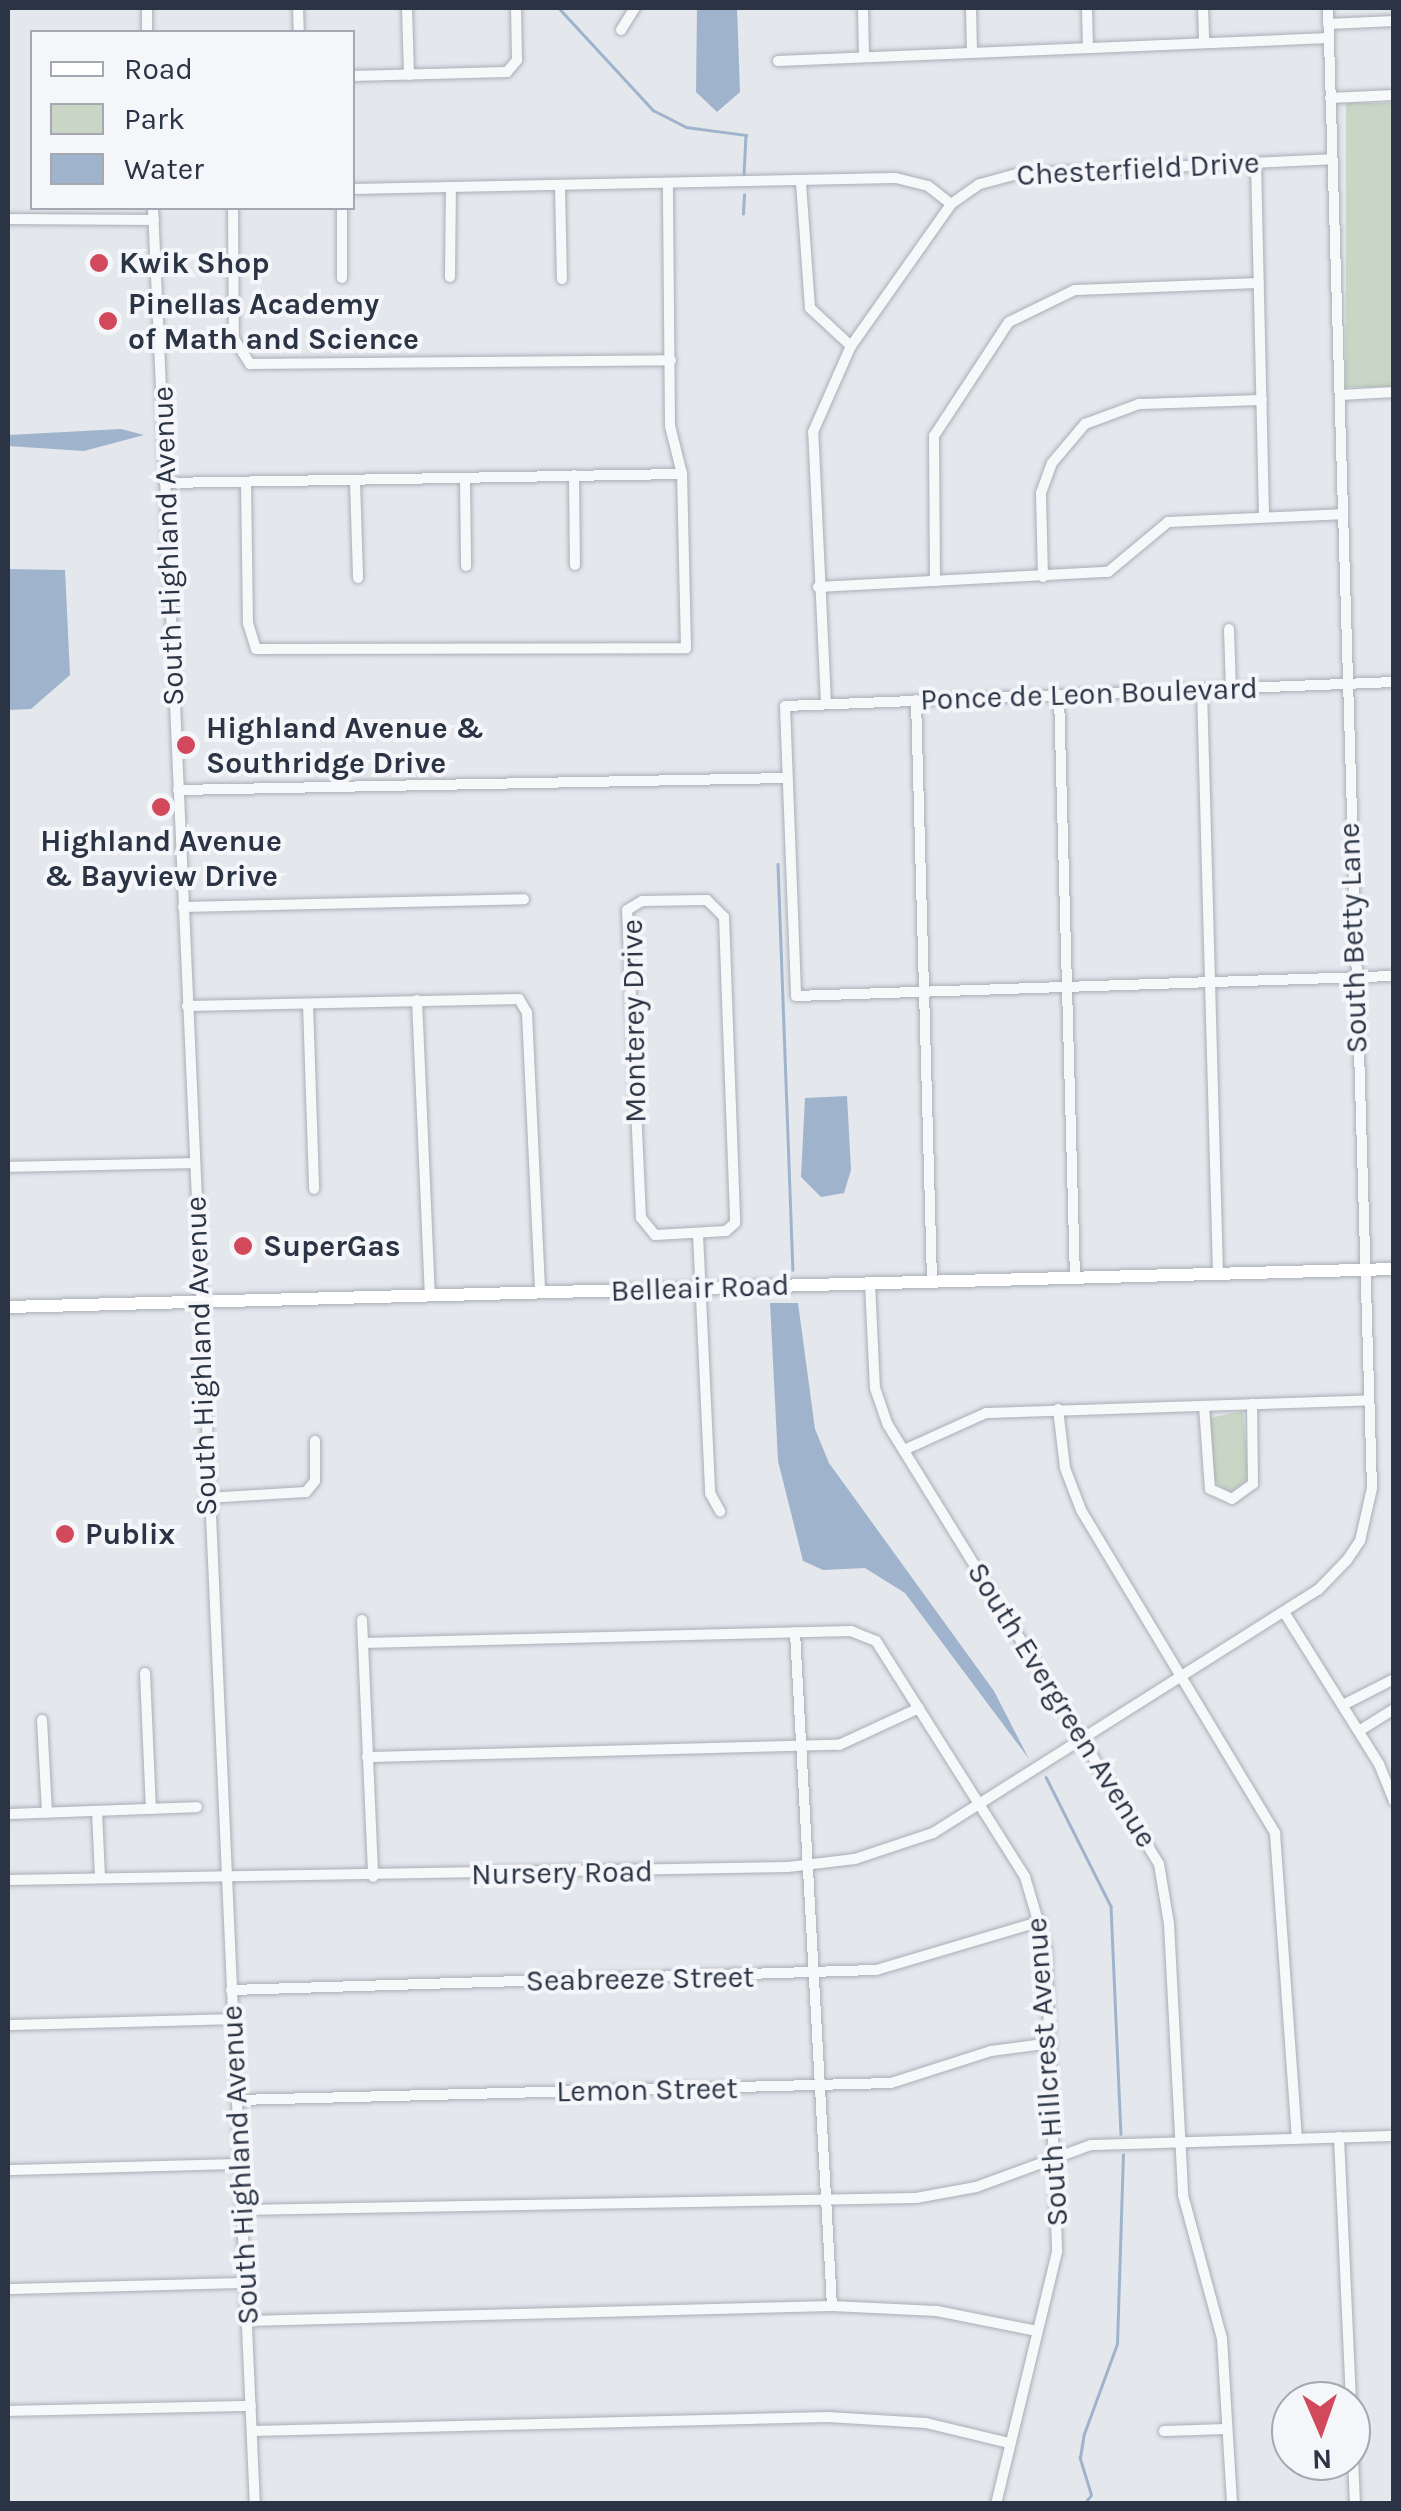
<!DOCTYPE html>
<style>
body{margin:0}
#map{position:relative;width:1401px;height:2511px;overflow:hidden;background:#e4e7ec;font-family:Karla,sans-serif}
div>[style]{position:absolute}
.green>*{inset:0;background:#c9d6c5;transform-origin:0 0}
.water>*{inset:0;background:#9fb4cc}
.stream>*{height:2.5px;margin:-1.25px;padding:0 1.25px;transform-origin:1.25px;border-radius:1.25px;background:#9fb4cc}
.roads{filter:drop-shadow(0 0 2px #a9aeb7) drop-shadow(0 0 2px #a9aeb7)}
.minor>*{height:10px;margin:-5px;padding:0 5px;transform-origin:5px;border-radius:5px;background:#f7f8fa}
.major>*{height:12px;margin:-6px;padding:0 6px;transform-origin:6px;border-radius:6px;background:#fff}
.dots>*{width:28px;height:28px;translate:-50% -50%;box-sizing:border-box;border:5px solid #f4f6f9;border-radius:50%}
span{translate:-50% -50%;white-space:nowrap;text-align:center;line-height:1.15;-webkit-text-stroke:8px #f4f6f9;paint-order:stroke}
.street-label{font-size:30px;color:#2b3445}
.poi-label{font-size:30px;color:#2b3445;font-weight:700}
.left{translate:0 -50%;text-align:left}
.frame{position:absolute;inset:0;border:10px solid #2b3445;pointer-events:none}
.legend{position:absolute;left:30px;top:30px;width:325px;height:180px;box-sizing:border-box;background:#f4f6f9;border:2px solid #a4a8b1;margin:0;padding:12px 18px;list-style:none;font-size:30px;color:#2b3445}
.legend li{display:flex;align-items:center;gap:20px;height:50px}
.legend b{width:50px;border:2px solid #a4a8b1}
.north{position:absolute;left:1271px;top:2381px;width:100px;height:100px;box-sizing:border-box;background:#f4f6f9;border:2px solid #a4a8b1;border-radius:50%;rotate:178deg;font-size:28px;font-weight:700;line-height:40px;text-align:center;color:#2b3445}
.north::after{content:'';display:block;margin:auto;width:35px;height:45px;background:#d1495b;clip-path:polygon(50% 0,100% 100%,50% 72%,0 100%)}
</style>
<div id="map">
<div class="green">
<i style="left:1393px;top:103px;width:284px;height:47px;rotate:90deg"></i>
<i style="clip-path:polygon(1243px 1411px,1249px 1478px,1229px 1494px,1212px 1478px,1210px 1418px)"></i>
</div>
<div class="water">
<i style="clip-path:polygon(697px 8px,737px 8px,740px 92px,717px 112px,696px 92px)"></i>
<i style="clip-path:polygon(121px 429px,144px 435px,84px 451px,8px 446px,8px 435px)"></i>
<i style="clip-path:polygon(8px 569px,65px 570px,70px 675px,31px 709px,8px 710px)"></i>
<i style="clip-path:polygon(847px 1096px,851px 1170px,844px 1193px,821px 1197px,801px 1177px,805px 1098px)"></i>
<i style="clip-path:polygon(770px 1303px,798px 1303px,815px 1429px,829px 1463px,994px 1691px,1029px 1759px,905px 1593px,865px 1568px,823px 1570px,803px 1561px,778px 1461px)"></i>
</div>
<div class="stream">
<i style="left:559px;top:8px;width:139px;rotate:47.3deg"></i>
<i style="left:653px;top:110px;width:37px;rotate:27deg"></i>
<i style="left:686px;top:127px;width:61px;rotate:7.6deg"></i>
<i style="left:746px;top:135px;width:41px;rotate:92.8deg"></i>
<i style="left:743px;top:214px;width:19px;rotate:-87deg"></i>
<i style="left:778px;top:864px;width:406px;rotate:87.9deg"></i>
<i style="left:1046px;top:1777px;width:144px;rotate:63.3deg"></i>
<i style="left:1111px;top:1906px;width:228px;rotate:87.5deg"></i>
<i style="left:1084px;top:2504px;width:11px;rotate:-52deg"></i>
<i style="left:1091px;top:2495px;width:39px;rotate:-107deg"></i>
<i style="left:1080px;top:2458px;width:24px;rotate:-81deg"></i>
<i style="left:1084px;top:2434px;width:96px;rotate:-69.9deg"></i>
<i style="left:1117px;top:2344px;width:189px;rotate:-88.2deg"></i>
</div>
<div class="roads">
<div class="minor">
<i style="left:147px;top:8px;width:24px;rotate:90deg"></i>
<i style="left:298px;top:8px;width:24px;rotate:88deg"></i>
<i style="left:407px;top:8px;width:67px;rotate:88.3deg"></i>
<i style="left:863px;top:8px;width:49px;rotate:88.8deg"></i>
<i style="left:971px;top:8px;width:43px;rotate:88.7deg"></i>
<i style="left:1087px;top:8px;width:40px;rotate:88.6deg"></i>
<i style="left:1203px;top:8px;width:35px;rotate:88deg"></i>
<i style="left:1328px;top:24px;width:66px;rotate:-2.6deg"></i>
<i style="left:621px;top:30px;width:26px;rotate:-58deg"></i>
<i style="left:778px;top:61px;width:551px;rotate:-2.39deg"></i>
<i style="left:352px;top:76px;width:155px;rotate:-1.5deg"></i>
<i style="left:507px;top:72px;width:16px;rotate:-50deg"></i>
<i style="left:517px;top:60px;width:52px;rotate:-91.1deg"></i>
<i style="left:1330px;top:98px;width:64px;rotate:-2.7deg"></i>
<i style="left:1256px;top:163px;width:354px;rotate:88.7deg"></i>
<i style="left:801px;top:183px;width:125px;rotate:85.9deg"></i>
<i style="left:810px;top:308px;width:56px;rotate:42.8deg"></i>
<i style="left:560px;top:187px;width:92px;rotate:88.8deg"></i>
<i style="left:352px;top:189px;width:544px;rotate:-1.16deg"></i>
<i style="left:896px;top:178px;width:33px;rotate:14deg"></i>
<i style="left:928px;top:186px;width:29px;rotate:38deg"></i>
<i style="left:153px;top:208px;width:2298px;rotate:87.46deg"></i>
<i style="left:233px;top:208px;width:131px;rotate:89.6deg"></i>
<i style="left:234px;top:339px;width:30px;rotate:57deg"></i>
<i style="left:250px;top:364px;width:421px;rotate:-0.5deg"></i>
<i style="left:342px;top:208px;width:70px;rotate:90deg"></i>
<i style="left:8px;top:219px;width:146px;rotate:0.4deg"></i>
<i style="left:450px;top:277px;width:89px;rotate:-89.4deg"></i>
<i style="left:1341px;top:395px;width:53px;rotate:-3.2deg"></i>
<i style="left:574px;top:475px;width:90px;rotate:89.4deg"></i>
<i style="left:465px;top:480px;width:86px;rotate:89.3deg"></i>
<i style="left:355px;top:481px;width:97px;rotate:88.2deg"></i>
<i style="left:246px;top:482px;width:141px;rotate:89.2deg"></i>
<i style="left:248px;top:623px;width:27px;rotate:73deg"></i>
<i style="left:256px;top:649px;width:430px;rotate:-0.1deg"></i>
<i style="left:686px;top:648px;width:174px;rotate:-91.3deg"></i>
<i style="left:682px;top:474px;width:49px;rotate:-104deg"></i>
<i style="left:670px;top:426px;width:241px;rotate:-90.5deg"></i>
<i style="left:165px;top:483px;width:517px;rotate:-1deg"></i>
<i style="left:1043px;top:577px;width:84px;rotate:-91.4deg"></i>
<i style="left:1041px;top:493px;width:32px;rotate:-70deg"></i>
<i style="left:1052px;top:463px;width:51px;rotate:-49.8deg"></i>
<i style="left:1085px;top:424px;width:58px;rotate:-20.3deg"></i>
<i style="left:1139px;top:404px;width:123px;rotate:-1.9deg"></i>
<i style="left:935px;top:581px;width:145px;rotate:-90.4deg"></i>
<i style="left:934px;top:436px;width:136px;rotate:-56.7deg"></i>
<i style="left:1009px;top:322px;width:73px;rotate:-25.9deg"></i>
<i style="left:1075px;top:290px;width:184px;rotate:-2.2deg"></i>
<i style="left:818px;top:587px;width:290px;rotate:-3deg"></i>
<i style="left:1108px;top:572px;width:78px;rotate:-39.8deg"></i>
<i style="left:1168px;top:522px;width:173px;rotate:-2.6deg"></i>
<i style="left:1229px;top:629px;width:59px;rotate:88.1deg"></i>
<i style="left:1394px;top:682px;width:609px;rotate:177.74deg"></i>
<i style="left:785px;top:706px;width:290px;rotate:87.8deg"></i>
<i style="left:796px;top:996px;width:598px;rotate:-1.92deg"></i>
<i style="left:1202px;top:689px;width:585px;rotate:88.43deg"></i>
<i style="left:1059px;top:695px;width:583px;rotate:88.43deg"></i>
<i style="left:916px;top:700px;width:581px;rotate:88.42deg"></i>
<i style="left:826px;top:703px;width:271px;rotate:-92.7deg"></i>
<i style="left:813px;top:432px;width:94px;rotate:-66.2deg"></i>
<i style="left:851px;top:346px;width:174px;rotate:-54.8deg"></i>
<i style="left:951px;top:204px;width:35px;rotate:-35deg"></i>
<i style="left:980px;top:184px;width:38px;rotate:-15deg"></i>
<i style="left:1017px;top:174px;width:315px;rotate:-2.7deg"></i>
<i style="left:178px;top:790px;width:609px;rotate:-1.13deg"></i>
<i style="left:707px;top:900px;width:24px;rotate:45deg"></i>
<i style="left:724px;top:917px;width:306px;rotate:87.9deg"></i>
<i style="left:735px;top:1223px;width:12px;rotate:138deg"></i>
<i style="left:726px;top:1231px;width:71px;rotate:176.8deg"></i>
<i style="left:655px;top:1235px;width:22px;rotate:-129deg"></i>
<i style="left:641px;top:1218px;width:308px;rotate:-92.6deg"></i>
<i style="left:627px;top:910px;width:17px;rotate:-31deg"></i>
<i style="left:642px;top:901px;width:65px;rotate:-0.9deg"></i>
<i style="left:183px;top:907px;width:341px;rotate:-1.3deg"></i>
<i style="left:417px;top:1000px;width:295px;rotate:87.5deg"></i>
<i style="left:308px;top:1004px;width:185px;rotate:88.1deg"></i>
<i style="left:187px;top:1006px;width:332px;rotate:-1.2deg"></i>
<i style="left:519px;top:999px;width:16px;rotate:60deg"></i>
<i style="left:527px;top:1013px;width:279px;rotate:87.3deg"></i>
<i style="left:8px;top:1167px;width:185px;rotate:-1.2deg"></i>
<i style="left:698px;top:1234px;width:259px;rotate:87.3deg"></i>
<i style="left:710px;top:1493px;width:21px;rotate:61deg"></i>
<i style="left:870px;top:1283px;width:105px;rotate:87.3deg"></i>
<i style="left:875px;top:1388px;width:39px;rotate:71deg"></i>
<i style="left:888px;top:1425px;width:516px;rotate:58.31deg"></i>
<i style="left:1159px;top:1864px;width:61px;rotate:80.5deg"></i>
<i style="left:1169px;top:1924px;width:271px;rotate:87deg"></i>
<i style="left:1183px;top:2195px;width:149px;rotate:74.8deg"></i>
<i style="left:1222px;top:2339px;width:165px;rotate:86.5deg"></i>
<i style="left:1204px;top:1406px;width:83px;rotate:85.9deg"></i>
<i style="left:1210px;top:1489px;width:24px;rotate:24deg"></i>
<i style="left:1232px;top:1499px;width:26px;rotate:-36deg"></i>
<i style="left:1253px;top:1484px;width:80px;rotate:-90.7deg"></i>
<i style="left:1058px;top:1409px;width:59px;rotate:83.2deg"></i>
<i style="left:1065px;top:1468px;width:45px;rotate:69.1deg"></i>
<i style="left:1081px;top:1510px;width:377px;rotate:59deg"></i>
<i style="left:1275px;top:1833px;width:306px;rotate:85.9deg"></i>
<i style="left:904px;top:1450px;width:90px;rotate:-24.3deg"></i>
<i style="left:986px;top:1413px;width:382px;rotate:-1.9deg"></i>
<i style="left:206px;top:1498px;width:100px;rotate:-3.4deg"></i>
<i style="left:306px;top:1492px;width:14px;rotate:-51deg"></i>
<i style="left:315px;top:1481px;width:40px;rotate:-90deg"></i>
<i style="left:1284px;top:1612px;width:179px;rotate:58deg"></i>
<i style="left:1379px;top:1764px;width:40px;rotate:68deg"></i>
<i style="left:362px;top:1620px;width:257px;rotate:87.5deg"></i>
<i style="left:795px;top:1632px;width:675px;rotate:86.86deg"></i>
<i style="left:363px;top:1643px;width:488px;rotate:-1.4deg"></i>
<i style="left:851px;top:1631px;width:27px;rotate:22deg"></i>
<i style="left:876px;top:1641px;width:279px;rotate:57.7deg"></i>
<i style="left:1025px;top:1877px;width:74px;rotate:73.5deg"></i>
<i style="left:1046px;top:1948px;width:304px;rotate:87.9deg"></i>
<i style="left:1057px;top:2252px;width:259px;rotate:103.6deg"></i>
<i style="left:145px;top:1673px;width:136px;rotate:87.5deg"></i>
<i style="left:1343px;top:1705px;width:57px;rotate:-27deg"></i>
<i style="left:42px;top:1720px;width:93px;rotate:86.9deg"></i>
<i style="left:1359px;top:1731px;width:41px;rotate:-32.2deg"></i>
<i style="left:367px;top:1757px;width:472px;rotate:-1.5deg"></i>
<i style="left:839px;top:1745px;width:88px;rotate:-24.8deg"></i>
<i style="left:97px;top:1811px;width:67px;rotate:87.4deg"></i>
<i style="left:8px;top:1814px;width:189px;rotate:-2.1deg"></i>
<i style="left:8px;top:1880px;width:780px;rotate:-0.95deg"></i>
<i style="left:788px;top:1867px;width:67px;rotate:-6.8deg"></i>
<i style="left:855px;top:1859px;width:82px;rotate:-18.4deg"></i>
<i style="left:933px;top:1833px;width:455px;rotate:-32.3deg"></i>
<i style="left:1318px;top:1590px;width:42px;rotate:-46deg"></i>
<i style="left:1347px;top:1560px;width:23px;rotate:-56deg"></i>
<i style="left:1360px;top:1541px;width:54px;rotate:-77.2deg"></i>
<i style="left:1372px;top:1488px;width:1481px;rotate:-91.7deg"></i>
<i style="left:231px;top:1990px;width:645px;rotate:-1.78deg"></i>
<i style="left:876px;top:1970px;width:172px;rotate:-16.5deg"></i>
<i style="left:8px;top:2025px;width:225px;rotate:-1.5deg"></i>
<i style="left:237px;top:2100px;width:654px;rotate:-1.49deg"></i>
<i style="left:891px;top:2083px;width:105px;rotate:-17.7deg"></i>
<i style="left:991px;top:2051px;width:61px;rotate:-7.6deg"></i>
<i style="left:1339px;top:2137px;width:264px;rotate:87.4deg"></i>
<i style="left:8px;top:2170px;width:232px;rotate:-1.5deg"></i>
<i style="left:242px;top:2210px;width:674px;rotate:-1.02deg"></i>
<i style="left:916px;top:2198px;width:61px;rotate:-10.4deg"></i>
<i style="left:976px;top:2187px;width:122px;rotate:-20.1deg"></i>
<i style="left:1091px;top:2145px;width:303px;rotate:-1.7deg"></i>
<i style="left:8px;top:2289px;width:237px;rotate:-1.5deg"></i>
<i style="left:247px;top:2321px;width:585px;rotate:-1.47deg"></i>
<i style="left:832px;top:2306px;width:105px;rotate:2.7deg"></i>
<i style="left:937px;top:2311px;width:102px;rotate:11.3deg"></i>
<i style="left:1351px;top:2409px;width:95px;rotate:87.6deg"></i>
<i style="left:8px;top:2411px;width:243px;rotate:-1.2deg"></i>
<i style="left:252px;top:2431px;width:576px;rotate:-1.39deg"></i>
<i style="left:828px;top:2417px;width:98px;rotate:3.5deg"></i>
<i style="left:926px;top:2423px;width:85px;rotate:13.5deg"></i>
<i style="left:1164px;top:2431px;width:62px;rotate:-1.8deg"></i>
</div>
<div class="major">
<i style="left:8px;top:1307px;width:1387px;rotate:-1.57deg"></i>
</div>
</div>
<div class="dots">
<i style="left:99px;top:263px;background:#d1495b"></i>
<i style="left:108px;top:321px;background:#d1495b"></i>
<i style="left:186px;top:745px;background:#d1495b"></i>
<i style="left:161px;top:807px;background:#d1495b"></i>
<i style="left:243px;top:1246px;background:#d1495b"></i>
<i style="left:65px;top:1534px;background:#d1495b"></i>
</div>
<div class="street-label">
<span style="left:1138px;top:169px;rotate:-3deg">Chesterfield Drive</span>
<span style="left:168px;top:546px;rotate:-92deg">South Highland Avenue</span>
<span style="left:1089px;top:694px;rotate:-2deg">Ponce de Leon Boulevard</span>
<span style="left:1353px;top:938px;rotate:-92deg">South Betty Lane</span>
<span style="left:634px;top:1021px;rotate:-91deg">Monterey Drive</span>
<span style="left:700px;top:1288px;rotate:-2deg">Belleair Road</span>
<span style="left:201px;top:1356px;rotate:-92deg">South Highland Avenue</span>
<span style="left:1062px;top:1705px;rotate:58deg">South Evergreen Avenue</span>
<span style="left:562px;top:1873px;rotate:-1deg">Nursery Road</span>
<span style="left:640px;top:1979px;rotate:-1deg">Seabreeze Street</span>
<span style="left:1047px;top:2072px;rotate:-94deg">South Hillcrest Avenue</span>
<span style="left:647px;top:2090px;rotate:-1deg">Lemon Street</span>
<span style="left:240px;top:2165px;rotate:-93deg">South Highland Avenue</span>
</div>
<div class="poi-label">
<span class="left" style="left:119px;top:263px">Kwik Shop</span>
<span class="left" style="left:128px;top:321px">Pinellas Academy<br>of Math and Science</span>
<span class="left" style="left:206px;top:745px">Highland Avenue &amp;<br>Southridge Drive</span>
<span style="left:161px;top:858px">Highland Avenue<br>&amp; Bayview Drive</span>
<span class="left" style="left:263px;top:1246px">SuperGas</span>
<span class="left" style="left:85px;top:1534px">Publix</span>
</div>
<div class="frame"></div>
<ul class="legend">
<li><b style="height:12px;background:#fff"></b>Road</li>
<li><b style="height:28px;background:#c9d6c5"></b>Park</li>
<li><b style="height:28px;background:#9fb4cc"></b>Water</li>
</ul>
<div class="north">N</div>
</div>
